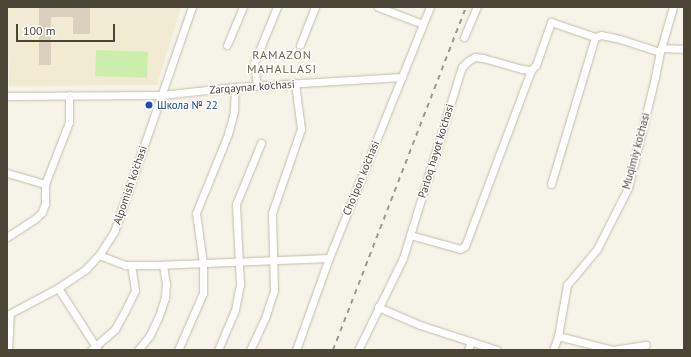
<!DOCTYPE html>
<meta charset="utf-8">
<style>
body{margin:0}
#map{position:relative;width:691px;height:357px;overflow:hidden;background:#f6f3e9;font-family:"PT Sans",sans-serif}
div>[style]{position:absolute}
.education>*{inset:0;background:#f0ebd1}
.green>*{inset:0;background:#cbeead;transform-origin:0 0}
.building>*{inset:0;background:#d9d1bd}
.roads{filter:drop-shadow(0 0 1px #c3bdaa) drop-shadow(0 0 1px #c3bdaa)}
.minor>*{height:7px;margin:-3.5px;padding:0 3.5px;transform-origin:3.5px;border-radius:3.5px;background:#fff}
.rail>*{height:2px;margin-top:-1px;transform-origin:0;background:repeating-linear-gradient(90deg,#989898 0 5px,transparent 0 10px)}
.dots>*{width:11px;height:11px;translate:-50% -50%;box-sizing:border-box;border:2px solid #fff;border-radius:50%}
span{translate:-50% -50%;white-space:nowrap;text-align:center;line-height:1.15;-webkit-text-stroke:3px #fff;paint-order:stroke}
.street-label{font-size:11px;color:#4b4536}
.transit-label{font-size:11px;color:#164399}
.left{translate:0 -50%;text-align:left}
.neighbourhood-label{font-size:12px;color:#6f644c;letter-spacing:1px}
.frame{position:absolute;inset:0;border:8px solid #4b4536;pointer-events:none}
.scale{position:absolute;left:16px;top:24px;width:99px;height:18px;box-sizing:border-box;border:2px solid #4b4536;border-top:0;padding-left:5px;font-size:12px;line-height:14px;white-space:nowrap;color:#4b4536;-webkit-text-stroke:3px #fff;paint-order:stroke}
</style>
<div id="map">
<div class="education">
<i style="clip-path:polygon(7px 7px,181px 7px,157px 85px,9px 86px)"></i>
</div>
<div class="green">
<i style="left:96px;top:50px;width:52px;height:26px;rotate:2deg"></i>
</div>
<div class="building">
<i style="clip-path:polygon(39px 7px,90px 7px,90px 34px,73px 34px,73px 17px,51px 17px,51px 65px,39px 65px)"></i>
</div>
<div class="roads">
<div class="minor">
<i style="left:378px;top:7px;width:48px;rotate:20.7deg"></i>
<i style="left:464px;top:37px;width:33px;rotate:-67deg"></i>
<i style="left:227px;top:45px;width:41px;rotate:-67.2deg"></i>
<i style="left:300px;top:45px;width:41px;rotate:-68.5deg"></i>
<i style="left:661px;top:48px;width:23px;rotate:2deg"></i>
<i style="left:257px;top:86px;width:23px;rotate:-97deg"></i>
<i style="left:254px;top:63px;width:61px;rotate:-67.7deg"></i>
<i style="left:7px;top:96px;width:154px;rotate:-0.4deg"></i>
<i style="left:161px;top:95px;width:74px;rotate:-6.2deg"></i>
<i style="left:235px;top:87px;width:167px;rotate:-3.4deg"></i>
<i style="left:7px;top:173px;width:40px;rotate:16deg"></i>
<i style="left:551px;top:184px;width:153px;rotate:-73.3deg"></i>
<i style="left:410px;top:235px;width:52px;rotate:15.6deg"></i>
<i style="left:460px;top:249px;width:6px;rotate:-31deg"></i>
<i style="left:465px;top:246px;width:188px;rotate:-69.4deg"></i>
<i style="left:7px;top:237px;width:33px;rotate:-33deg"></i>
<i style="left:35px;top:219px;width:10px;rotate:-45deg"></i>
<i style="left:42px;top:212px;width:9px;rotate:-69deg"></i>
<i style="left:45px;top:204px;width:20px;rotate:-90deg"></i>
<i style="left:45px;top:184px;width:66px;rotate:-68.8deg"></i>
<i style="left:69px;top:122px;width:27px;rotate:-90deg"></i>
<i style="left:99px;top:255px;width:28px;rotate:21deg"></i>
<i style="left:125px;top:265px;width:31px"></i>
<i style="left:156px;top:265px;width:173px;rotate:-2.3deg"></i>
<i style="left:58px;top:288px;width:74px;rotate:57.2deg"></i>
<i style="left:378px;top:307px;width:46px;rotate:23.2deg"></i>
<i style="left:420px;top:325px;width:81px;rotate:18deg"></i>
<i style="left:7px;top:315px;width:58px;rotate:-27.9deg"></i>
<i style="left:58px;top:288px;width:32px;rotate:-34deg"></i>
<i style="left:85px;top:270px;width:21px;rotate:-47deg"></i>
<i style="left:99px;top:255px;width:27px;rotate:-57deg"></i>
<i style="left:114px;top:232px;width:238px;rotate:-70.9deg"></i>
<i style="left:558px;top:336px;width:57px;rotate:14.3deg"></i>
<i style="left:613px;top:350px;width:33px;rotate:-9deg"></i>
<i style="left:8px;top:350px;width:35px;rotate:-87deg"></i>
<i style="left:91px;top:350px;width:32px;rotate:-41deg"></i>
<i style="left:115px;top:329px;width:18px;rotate:-61deg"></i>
<i style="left:124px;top:313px;width:25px;rotate:-64deg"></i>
<i style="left:135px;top:290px;width:25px;rotate:-99deg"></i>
<i style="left:138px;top:350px;width:19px;rotate:-51deg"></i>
<i style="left:150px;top:335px;width:21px;rotate:-65deg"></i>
<i style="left:159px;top:316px;width:19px;rotate:-72deg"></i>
<i style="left:165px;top:298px;width:14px;rotate:-86deg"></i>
<i style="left:166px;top:284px;width:19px;rotate:-99deg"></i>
<i style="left:178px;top:350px;width:62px;rotate:-66.3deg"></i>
<i style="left:203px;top:293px;width:30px;rotate:-90deg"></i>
<i style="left:203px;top:263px;width:50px;rotate:-98deg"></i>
<i style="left:196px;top:213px;width:85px;rotate:-67.9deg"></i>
<i style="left:228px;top:134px;width:24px;rotate:-75deg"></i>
<i style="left:234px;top:111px;width:24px;rotate:-88deg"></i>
<i style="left:218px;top:350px;width:43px;rotate:-67deg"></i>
<i style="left:235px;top:310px;width:26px;rotate:-79deg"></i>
<i style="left:240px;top:284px;width:80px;rotate:-92.9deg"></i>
<i style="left:236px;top:204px;width:66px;rotate:-67.7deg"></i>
<i style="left:250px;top:350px;width:38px;rotate:-65deg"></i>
<i style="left:266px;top:315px;width:26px;rotate:-72deg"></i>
<i style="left:274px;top:290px;width:77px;rotate:-91.5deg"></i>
<i style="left:272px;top:213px;width:89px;rotate:-71deg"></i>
<i style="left:301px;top:129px;width:46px;rotate:-97.4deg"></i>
<i style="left:296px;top:350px;width:98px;rotate:-70.3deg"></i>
<i style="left:329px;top:258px;width:271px;rotate:-68.1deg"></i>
<i style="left:358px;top:350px;width:102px;rotate:-63.9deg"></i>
<i style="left:403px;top:258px;width:187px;rotate:-72.9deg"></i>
<i style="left:458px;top:79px;width:13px;rotate:-72deg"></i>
<i style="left:462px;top:67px;width:8px;rotate:-45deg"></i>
<i style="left:468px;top:61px;width:8px;rotate:-30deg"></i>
<i style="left:475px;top:57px;width:8px;rotate:7deg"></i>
<i style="left:483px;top:58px;width:41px;rotate:15.8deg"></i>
<i style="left:522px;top:69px;width:9px;rotate:6deg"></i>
<i style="left:531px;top:70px;width:7px;rotate:-45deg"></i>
<i style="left:536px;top:65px;width:46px;rotate:-70.8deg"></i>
<i style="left:551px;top:22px;width:46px;rotate:18.8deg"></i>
<i style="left:595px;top:37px;width:6px;rotate:-18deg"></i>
<i style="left:601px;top:35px;width:19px;rotate:12deg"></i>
<i style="left:620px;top:39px;width:42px;rotate:18deg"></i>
<i style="left:468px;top:350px;width:9px;rotate:-72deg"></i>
<i style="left:553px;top:350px;width:15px;rotate:-70deg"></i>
<i style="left:558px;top:336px;width:52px;rotate:-80deg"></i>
<i style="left:567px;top:285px;width:47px;rotate:-50.2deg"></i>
<i style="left:597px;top:249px;width:68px;rotate:-63.1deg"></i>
<i style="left:628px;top:188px;width:114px;rotate:-76.3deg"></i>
<i style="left:655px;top:77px;width:25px;rotate:-79deg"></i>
<i style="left:660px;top:52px;width:47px;rotate:-73.9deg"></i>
</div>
</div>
<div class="rail">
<i style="left:333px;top:350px;width:368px;rotate:-68.8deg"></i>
</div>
<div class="dots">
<i style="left:149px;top:105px;background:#1a4fb4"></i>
</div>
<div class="street-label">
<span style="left:252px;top:87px;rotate:-4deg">Zarqaynar ko'chasi</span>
<span style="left:436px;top:151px;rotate:-73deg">Parloq hayot ko'chasi</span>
<span style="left:636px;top:151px;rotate:-75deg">Muqimiy ko'chasi</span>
<span style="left:361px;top:178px;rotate:-68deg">Cho‘lpon ko'chasi</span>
<span style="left:130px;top:185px;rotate:-71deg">Alpomish ko'chasi</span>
</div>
<div class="transit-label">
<span class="left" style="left:157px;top:105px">Школа № 22</span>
</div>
<div class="neighbourhood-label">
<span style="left:282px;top:62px">RAMAZON<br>MAHALLASI</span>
</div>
<div class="frame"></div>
<div class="scale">100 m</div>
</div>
